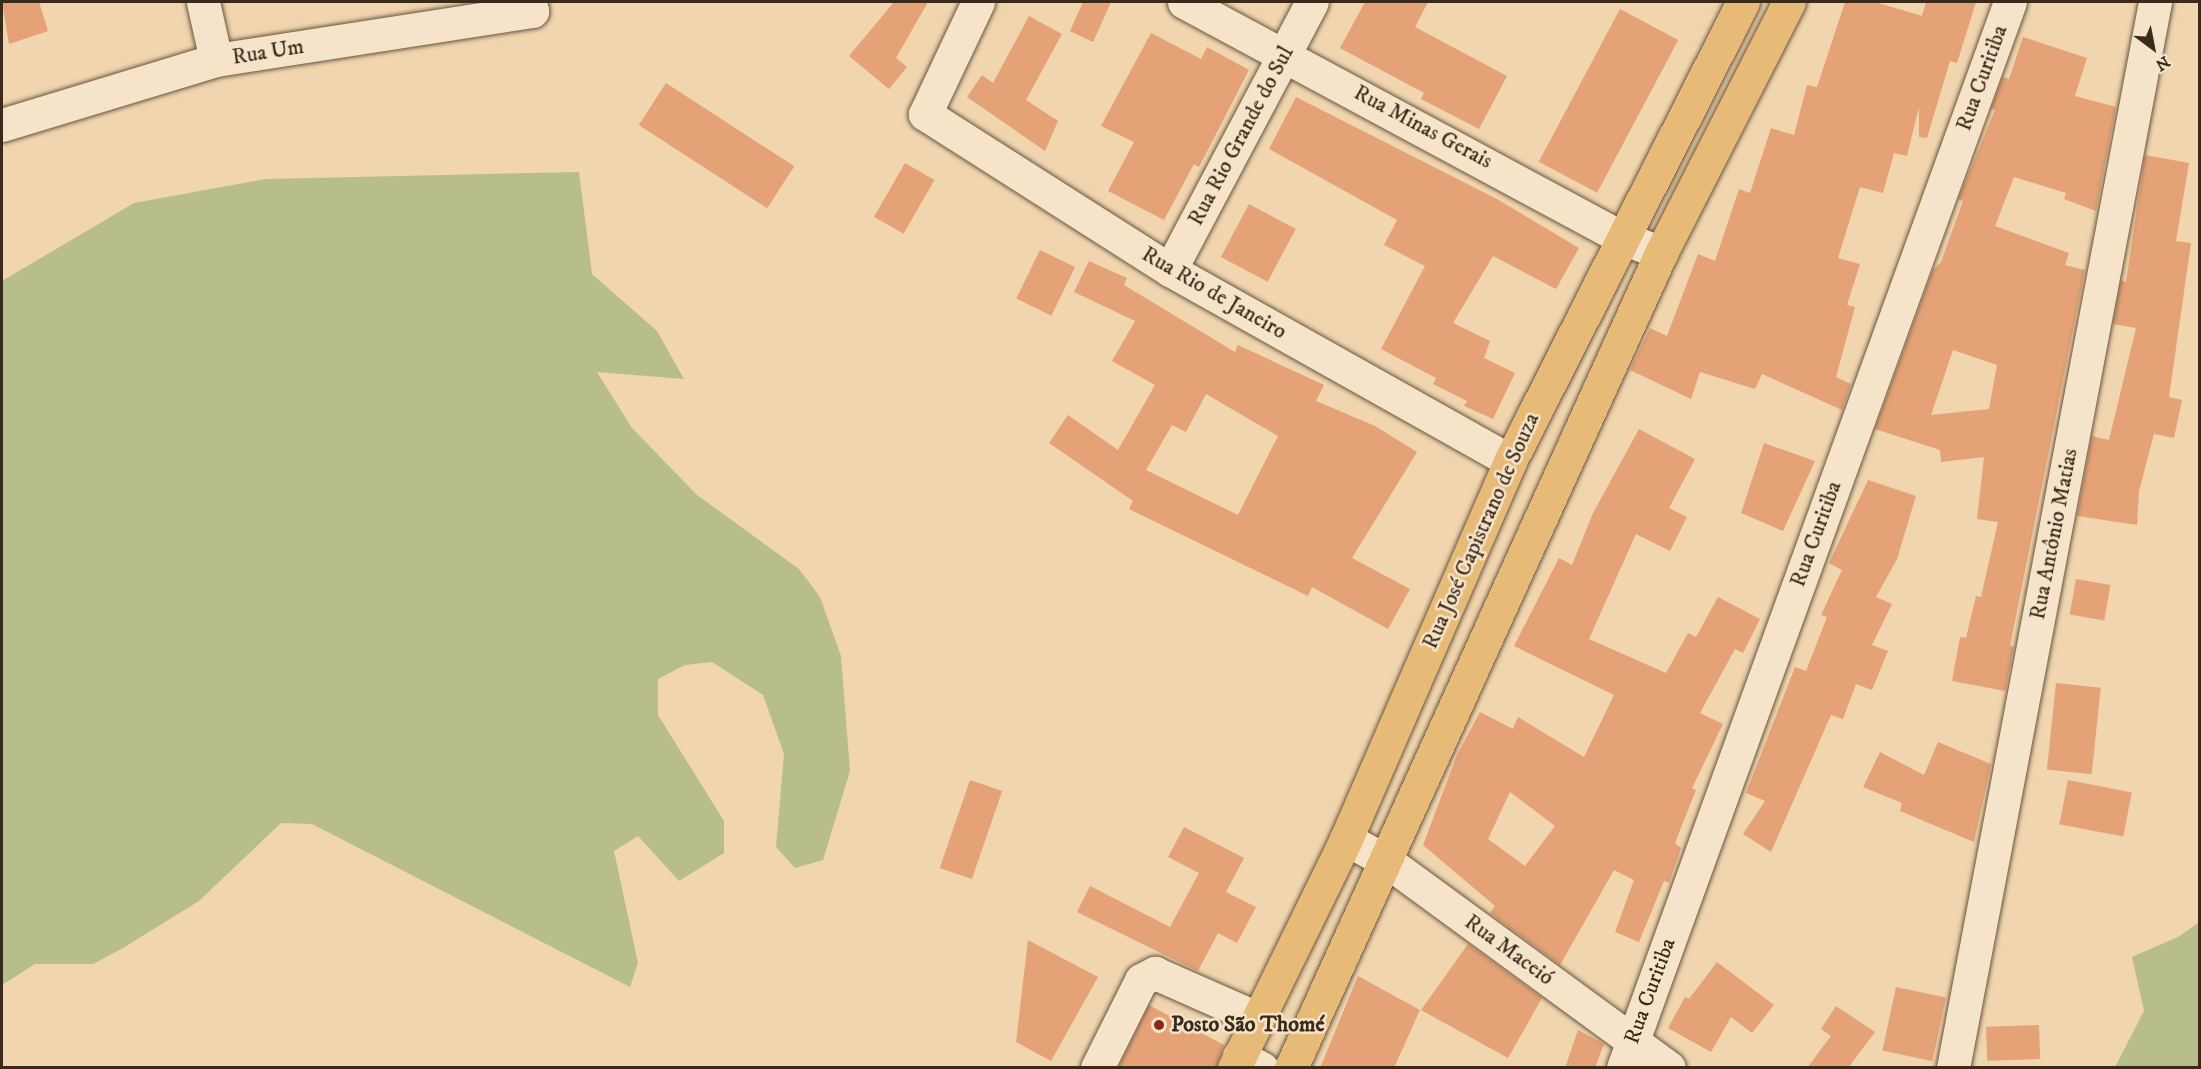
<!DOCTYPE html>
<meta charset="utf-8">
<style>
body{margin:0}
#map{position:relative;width:2201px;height:1069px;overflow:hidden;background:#f0d5ae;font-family:"IM FELL DW Pica",serif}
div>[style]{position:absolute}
.green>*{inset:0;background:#b7be8c}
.building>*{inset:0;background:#e4a276;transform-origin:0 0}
.roads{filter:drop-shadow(0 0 2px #68553f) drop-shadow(0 0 2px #68553f)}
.minor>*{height:33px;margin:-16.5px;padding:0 16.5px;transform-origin:16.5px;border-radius:16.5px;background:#f5e4ca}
.major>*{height:33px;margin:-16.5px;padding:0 16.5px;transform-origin:16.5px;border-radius:16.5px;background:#e8ba77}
.dots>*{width:16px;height:16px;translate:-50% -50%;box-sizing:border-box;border:3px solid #f5e4ca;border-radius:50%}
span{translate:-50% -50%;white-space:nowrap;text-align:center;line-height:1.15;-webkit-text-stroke:5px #f5e4ca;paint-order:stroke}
.street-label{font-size:22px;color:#3a2a1a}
.poi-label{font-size:22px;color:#3a2a1a;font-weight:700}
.left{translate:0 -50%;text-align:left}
.frame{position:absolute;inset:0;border:3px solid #3a2a1a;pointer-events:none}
.north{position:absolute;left:2123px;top:18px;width:60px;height:60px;-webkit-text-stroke:4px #f5e4ca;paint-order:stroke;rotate:148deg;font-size:16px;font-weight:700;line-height:24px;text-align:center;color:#3a2a1a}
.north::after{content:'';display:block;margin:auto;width:21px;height:27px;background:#3a2a1a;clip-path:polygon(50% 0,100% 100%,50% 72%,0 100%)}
</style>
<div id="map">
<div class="green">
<i style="clip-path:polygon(579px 172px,592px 274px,657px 331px,684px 379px,597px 372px,632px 428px,697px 495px,799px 569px,820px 597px,841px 656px,850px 771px,823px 860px,795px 868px,776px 847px,784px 754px,763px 695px,712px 662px,685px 665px,658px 679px,658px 715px,724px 821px,724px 853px,679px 881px,638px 836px,614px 851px,638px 963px,630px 987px,312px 824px,281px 823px,199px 901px,123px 948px,93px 964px,35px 964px,2px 985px,2px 281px,134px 203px,266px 179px)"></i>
<i style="clip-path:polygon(2199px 922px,2199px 1067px,2115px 1067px,2144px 1011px,2132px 957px,2180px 936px)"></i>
</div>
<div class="building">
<i style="clip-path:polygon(2px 2px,39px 2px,48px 31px,9px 44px)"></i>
<i style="clip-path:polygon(894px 2px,928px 2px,896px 58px,907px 67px,889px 89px,849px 56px)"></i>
<i style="clip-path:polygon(1083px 2px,1111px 2px,1093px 42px,1070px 31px)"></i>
<i style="clip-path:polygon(1365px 2px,1428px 2px,1415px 27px,1507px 76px,1479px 129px,1421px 99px,1424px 93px,1340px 48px)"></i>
<i style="clip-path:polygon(1845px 2px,1875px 2px,1922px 16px,1926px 2px,1976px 2px,1957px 63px,1950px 61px,1927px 138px,1919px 137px,1919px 107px,1907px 156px,1894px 153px,1883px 193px,1860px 187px,1838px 258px,1860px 264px,1847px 305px,1855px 307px,1836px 377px,1851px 384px,1842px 410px,1762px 374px,1755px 389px,1700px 372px,1691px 399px,1630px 370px,1650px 328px,1667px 336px,1698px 254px,1715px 261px,1739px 189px,1750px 193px,1771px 128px,1794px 135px,1807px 85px,1817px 87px)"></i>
<i style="left:1620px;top:9px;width:66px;height:173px;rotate:28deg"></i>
<i style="clip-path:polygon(1029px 16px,1062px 34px,1026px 100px,1058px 121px,1045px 151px,967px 97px,982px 75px,993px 83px)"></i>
<i style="clip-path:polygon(1151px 33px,1201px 59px,1207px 47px,1249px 70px,1199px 167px,1194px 164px,1164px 220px,1108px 191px,1134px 142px,1101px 126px)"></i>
<i style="clip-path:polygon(evenodd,2023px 37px,2087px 58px,2075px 96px,2116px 107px,2096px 211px,2064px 199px,2066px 193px,2014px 177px,1995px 226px,2069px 253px,2065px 265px,2085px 270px,2010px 646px,2014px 647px,2005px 691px,1952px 681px,1960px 637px,1966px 638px,1976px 596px,1981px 597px,1998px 522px,1977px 519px,1984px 457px,1941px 462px,1940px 450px,1875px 429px,1933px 270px,1941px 262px,1963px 201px,1958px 199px,1995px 110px,1991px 108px,2003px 77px,2009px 79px,2023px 37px,1953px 350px,1997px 365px,1989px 409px,1931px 415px,1953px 350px)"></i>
<i style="left:666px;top:83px;width:153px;height:50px;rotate:33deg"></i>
<i style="clip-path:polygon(1296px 97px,1497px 199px,1579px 248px,1556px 289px,1493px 256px,1453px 323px,1490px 341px,1484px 358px,1515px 373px,1493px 419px,1464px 406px,1467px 401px,1433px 384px,1436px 378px,1381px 349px,1425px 266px,1384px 245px,1397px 220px,1269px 149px)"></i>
<i style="clip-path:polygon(2145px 155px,2189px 163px,2176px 241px,2191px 243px,2169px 397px,2182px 400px,2174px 438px,2154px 434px,2139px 491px,2137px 525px,2077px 516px,2092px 436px,2109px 440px,2136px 328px,2113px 324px,2121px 280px,2126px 282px)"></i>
<i style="left:905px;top:163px;width:34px;height:62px;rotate:30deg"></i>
<i style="left:1249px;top:204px;width:53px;height:60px;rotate:28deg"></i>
<i style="left:1040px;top:250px;width:39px;height:54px;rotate:26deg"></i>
<i style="clip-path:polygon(evenodd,1089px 261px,1127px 278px,1124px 285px,1235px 352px,1238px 345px,1324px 385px,1316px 401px,1375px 426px,1417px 452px,1352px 558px,1410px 589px,1388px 629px,1312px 587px,1308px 596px,1129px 509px,1133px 501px,1049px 443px,1068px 415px,1118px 450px,1155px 385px,1112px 361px,1135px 321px,1074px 292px,1089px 261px,1206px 394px,1278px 436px,1238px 515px,1146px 470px,1172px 425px,1186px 432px,1206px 394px)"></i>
<i style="clip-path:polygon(evenodd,1639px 429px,1695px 459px,1669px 508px,1687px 517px,1670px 551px,1636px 534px,1589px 639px,1666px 673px,1688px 633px,1696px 637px,1718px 597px,1760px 619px,1743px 653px,1735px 649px,1700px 713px,1723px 724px,1692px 788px,1696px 790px,1675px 843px,1681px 848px,1669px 883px,1664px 881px,1639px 942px,1615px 932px,1634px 880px,1614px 870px,1560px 965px,1490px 913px,1495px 906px,1423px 845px,1457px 755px,1480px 712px,1513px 729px,1518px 717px,1584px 757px,1614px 695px,1514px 646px,1559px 558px,1572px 565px,1593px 513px,1639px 429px,1510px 792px,1555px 826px,1525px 866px,1488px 839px,1510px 792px)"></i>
<i style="clip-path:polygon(1764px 443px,1815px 461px,1783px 531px,1741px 513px)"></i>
<i style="clip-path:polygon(1868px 480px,1916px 496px,1897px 559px,1876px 597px,1892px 604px,1872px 645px,1888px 651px,1872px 690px,1856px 684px,1843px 719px,1831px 715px,1771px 852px,1743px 834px,1765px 801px,1746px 793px,1795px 667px,1806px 671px,1827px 617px,1821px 615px,1842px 570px,1829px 563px)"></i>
<i style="left:2076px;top:579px;width:35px;height:36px;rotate:10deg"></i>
<i style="left:2056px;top:683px;width:45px;height:87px;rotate:6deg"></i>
<i style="clip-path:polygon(1938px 742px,1991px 764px,1974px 842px,1900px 811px,1902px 803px,1863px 787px,1880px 752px,1924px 775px)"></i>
<i style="left:970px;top:780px;width:34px;height:93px;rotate:19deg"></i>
<i style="left:2068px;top:780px;width:65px;height:45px;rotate:11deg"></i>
<i style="clip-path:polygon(1184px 827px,1244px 858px,1226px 892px,1256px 907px,1237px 943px,1218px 933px,1198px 971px,1077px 912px,1090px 886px,1170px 927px,1199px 873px,1168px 857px)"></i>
<i style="clip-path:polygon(1028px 940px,1098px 977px,1051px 1061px,1016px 1042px)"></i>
<i style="clip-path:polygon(1468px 944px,1542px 998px,1508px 1058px,1421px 1010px)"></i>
<i style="clip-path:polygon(1717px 962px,1774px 1005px,1752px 1033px,1731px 1017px,1711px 1052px,1668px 1028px,1685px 997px,1689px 999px)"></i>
<i style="clip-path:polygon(1358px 976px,1420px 1010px,1394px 1068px,1320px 1068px)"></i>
<i style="left:1896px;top:987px;width:51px;height:65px;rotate:12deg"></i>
<i style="clip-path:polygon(1149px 1005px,1224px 1045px,1216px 1068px,1118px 1068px)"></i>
<i style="clip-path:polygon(1836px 1006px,1875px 1032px,1848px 1068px,1807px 1068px,1831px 1036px,1821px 1029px)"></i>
<i style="left:2039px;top:1025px;width:34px;height:53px;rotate:88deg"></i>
<i style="clip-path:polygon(1578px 1030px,1604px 1044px,1595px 1068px,1565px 1068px)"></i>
</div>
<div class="roads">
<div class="minor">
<i style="left:203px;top:2px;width:59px;rotate:77.4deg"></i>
<i style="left:978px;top:2px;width:124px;rotate:115.3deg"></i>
<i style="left:925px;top:114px;width:290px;rotate:32.5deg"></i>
<i style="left:1170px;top:270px;width:390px;rotate:29.3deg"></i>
<i style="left:1184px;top:2px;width:498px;rotate:28.3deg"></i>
<i style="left:1623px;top:238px;width:41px;rotate:21.5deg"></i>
<i style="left:2px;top:125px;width:224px;rotate:-16.9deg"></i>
<i style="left:216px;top:60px;width:320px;rotate:-8.8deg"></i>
<i style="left:532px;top:11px;width:9px;rotate:-103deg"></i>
<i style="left:1170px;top:270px;width:303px;rotate:-62.1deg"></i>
<i style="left:1346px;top:839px;width:48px;rotate:28.7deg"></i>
<i style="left:1388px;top:862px;width:348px;rotate:36.2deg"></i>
<i style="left:1239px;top:1056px;width:26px;rotate:28deg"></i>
<i style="left:1097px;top:1068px;width:98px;rotate:-63.4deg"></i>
<i style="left:1141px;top:980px;width:16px;rotate:-27deg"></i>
<i style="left:1155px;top:973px;width:111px;rotate:23.8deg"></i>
<i style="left:1623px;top:1068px;width:1134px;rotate:-70.05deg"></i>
<i style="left:1953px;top:1068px;width:1085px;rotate:-79.27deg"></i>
</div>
<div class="major">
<i style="left:1234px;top:1068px;width:255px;rotate:-63.9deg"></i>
<i style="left:1346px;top:839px;width:412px;rotate:-66.5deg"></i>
<i style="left:1510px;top:461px;width:515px;rotate:-63.09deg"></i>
<i style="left:1291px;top:1068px;width:895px;rotate:-65.58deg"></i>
<i style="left:1661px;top:253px;width:282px;rotate:-63deg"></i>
</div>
</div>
<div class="dots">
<i style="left:1159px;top:1025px;background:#8f2418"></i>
</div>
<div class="street-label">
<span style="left:268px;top:52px;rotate:-9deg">Rua Um</span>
<span style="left:1982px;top:78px;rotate:-70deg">Rua Curitiba</span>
<span style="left:1423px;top:127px;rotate:28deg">Rua Minas Gerais</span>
<span style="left:1241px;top:136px;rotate:-62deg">Rua Rio Grande do Sul</span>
<span style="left:1214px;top:293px;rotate:30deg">Rua Rio de Janeiro</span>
<span style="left:1481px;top:531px;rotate:-66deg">Rua José Capistrano de Souza</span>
<span style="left:1816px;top:534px;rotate:-70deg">Rua Curitiba</span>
<span style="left:2054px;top:534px;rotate:-79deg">Rua Antônio Matias</span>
<span style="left:1509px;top:950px;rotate:36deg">Rua Maceió</span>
<span style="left:1650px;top:991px;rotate:-70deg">Rua Curitiba</span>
</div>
<div class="poi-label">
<span class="left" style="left:1171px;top:1025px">Posto São Thomé</span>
</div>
<div class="frame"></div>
<div class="north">N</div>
</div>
